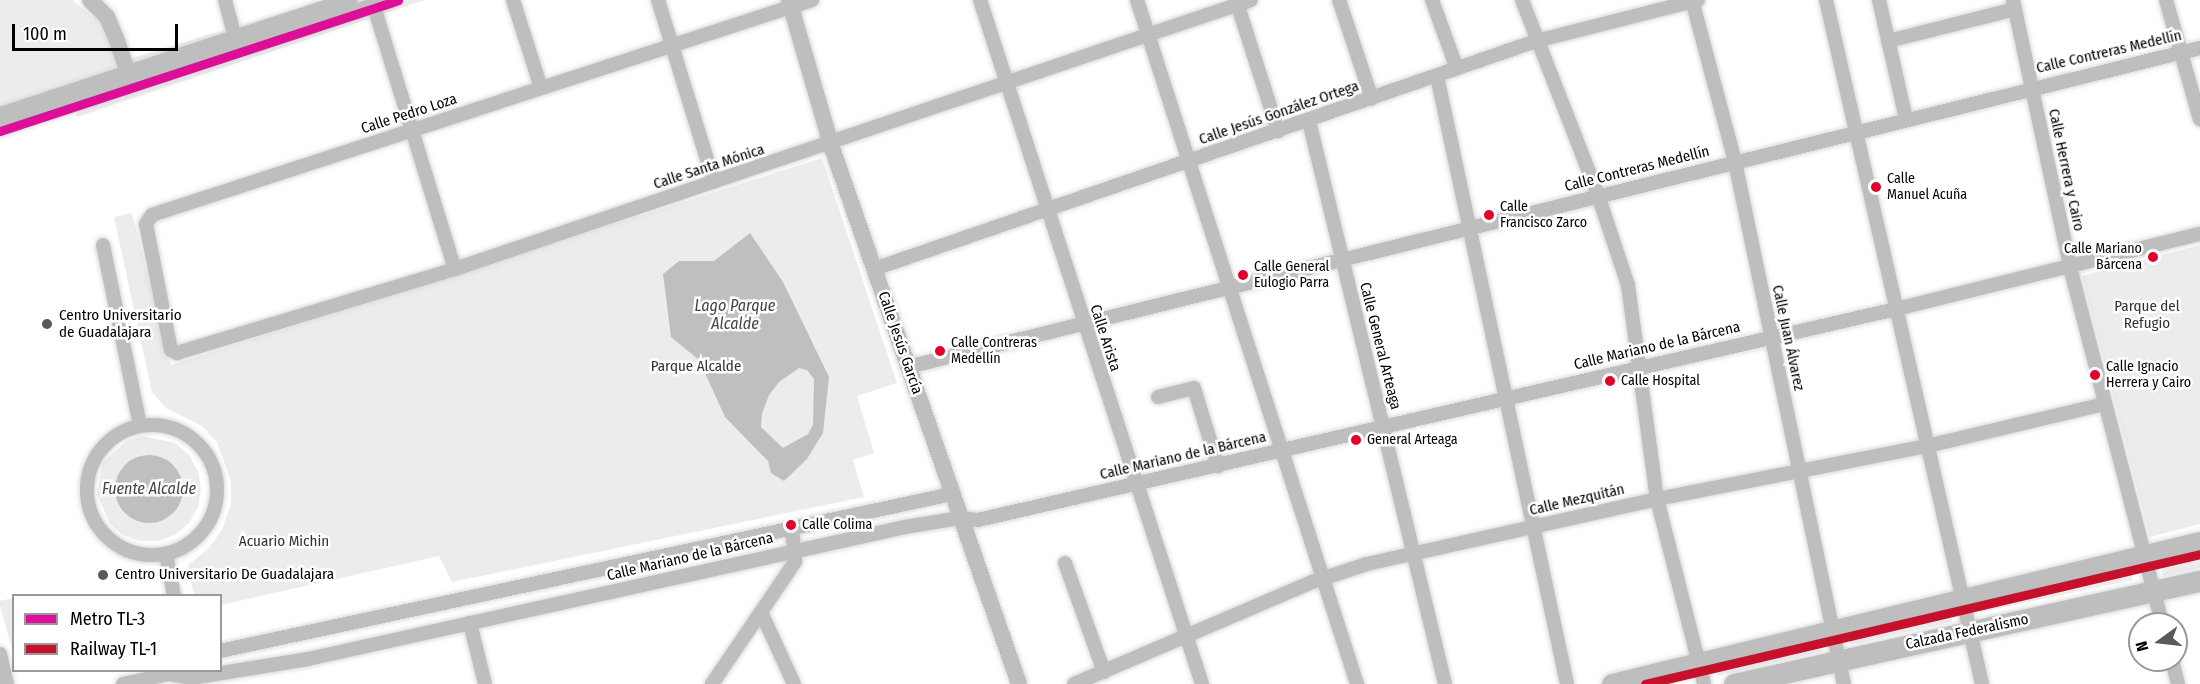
<!DOCTYPE html>
<meta charset="utf-8">
<style>
body{margin:0}
#map{position:relative;width:2200px;height:684px;overflow:hidden;background:#fff;font-family:"Fira Sans Condensed",sans-serif}
div>[style]{position:absolute}
.green>*{inset:0;background:#ececec;transform-origin:0 0}
.water>*{inset:0;background:#bfbfbf}
.round{border-radius:50%}
.roads{filter:drop-shadow(0 0 2px #dbdbdb) drop-shadow(0 0 2px #dbdbdb)}
.minor>*{height:14px;margin:-7px;padding:0 7px;transform-origin:7px;border-radius:7px;background:#bebebe}
.minor>.ring{margin:-7px;padding:0;box-sizing:content-box;background:none;border:14px solid #bebebe;border-radius:50%}
.tertiary>*{height:16px;margin:-8px;padding:0 8px;transform-origin:8px;border-radius:8px;background:#bebebe}
.primary>*{height:21px;margin:-10.5px;padding:0 10.5px;transform-origin:10.5px;border-radius:10.5px;background:#bebebe}
.rail-1>*{height:9px;margin:-4.5px;padding:0 4.5px;transform-origin:4.5px;border-radius:4.5px;background:#c5112c}
.metro-1>*{height:9px;margin:-4.5px;padding:0 4.5px;transform-origin:4.5px;border-radius:4.5px;background:#dd0e98}
.dots>*{width:16px;height:16px;translate:-50% -50%;box-sizing:border-box;border:3px solid #fff;border-radius:50%}
span{translate:-50% -50%;white-space:nowrap;text-align:center;line-height:1.15;-webkit-text-stroke:5px #fff;paint-order:stroke}
.bus-label{font-size:14px;color:#000}
.left{translate:0 -50%;text-align:left}
.right{translate:-100% -50%;text-align:right}
.street-label{font-size:15px;color:#000}
.park-label{font-size:15px;color:#333}
.poi-label{font-size:15px;color:#000}
.water-label{font-size:16px;color:#444;font-style:italic}
.legend{position:absolute;left:12px;top:594px;width:210px;height:78px;box-sizing:border-box;background:#fff;border:2px solid #999;margin:0;padding:8px 10px;list-style:none;font-size:18px;color:#000}
.legend li{display:flex;align-items:center;gap:12px;height:30px}
.legend b{width:30px;border:2px solid #999}
.north{position:absolute;left:2128px;top:612px;width:60px;height:60px;box-sizing:border-box;background:#fff;border:2px solid #999;border-radius:50%;rotate:255deg;font-size:16px;font-weight:700;line-height:24px;text-align:center;color:#000}
.north::after{content:'';display:block;margin:auto;width:21px;height:27px;background:#595959;clip-path:polygon(50% 0,100% 100%,50% 72%,0 100%)}
.scale{position:absolute;left:12px;top:24px;width:166px;height:27px;box-sizing:border-box;border:3px solid #000;border-top:0;padding-left:8px;font-size:18px;line-height:21px;white-space:nowrap;color:#000;-webkit-text-stroke:4px #fff;paint-order:stroke}
</style>
<div id="map">
<div class="green">
<i style="clip-path:polygon(0 0,72px 0,103px 25px,119px 71px,0 108px)"></i>
<i style="clip-path:polygon(326px 0,425px 0,77px 117px,71px 92px,129px 72px,125px 60px)"></i>
<i style="clip-path:polygon(822px 158px,897px 383px,857px 396px,874px 453px,853px 460px,864px 497px,452px 582px,439px 556px,221px 605px,220px 596px,194px 595px,188px 565px,208px 549px,222px 530px,231px 504px,231px 481px,217px 442px,202px 426px,166px 408px,152px 392px,114px 217px,132px 213px,171px 365px)"></i>
<i style="clip-path:polygon(2200px 245px,2200px 524px,2150px 537px,2082px 276px)"></i>
<i style="clip-path:polygon(evenodd,143px 436px,175px 443px,189px 455px,198px 471px,201px 489px,198px 507px,189px 523px,175px 535px,158px 541px,140px 541px,123px 535px,110px 524px,97px 494px,103px 462px,127px 441px,143px 436px,155px 456px,174px 466px,180px 476px,119px 474px,134px 459px,155px 456px)"></i>
<i style="clip-path:polygon(2200px 548px,2200px 568px,2163px 576px,2159px 558px)"></i>
<i style="left:2130px;top:566px;width:14px;height:157px;rotate:78deg"></i>
<i style="clip-path:polygon(13px 598px,14px 598px,13px 653px,0 606px,0 601px)"></i>
<i style="left:1949px;top:609px;width:13px;height:104px;rotate:77deg"></i>
<i style="left:1819px;top:639px;width:13px;height:107px;rotate:77deg"></i>
</div>
<div class="water">
<i style="clip-path:polygon(evenodd,750px 233px,783px 282px,829px 377px,823px 433px,807px 459px,784px 481px,771px 473px,768px 461px,725px 417px,699px 360px,671px 337px,663px 274px,679px 261px,714px 261px,750px 233px,799px 368px,807px 370px,814px 379px,813px 425px,808px 434px,783px 448px,761px 427px,762px 414px,769px 395px,779px 382px,799px 368px)"></i>
<i class="round" style="left:115px;top:455px;width:68px;height:68px"></i>
</div>
<div class="roads">
<div class="minor">
<i style="left:225px;top:0;width:38px;rotate:75deg"></i>
<i style="left:372px;top:0;width:282px;rotate:72.9deg"></i>
<i style="left:513px;top:0;width:92px;rotate:72.3deg"></i>
<i style="left:658px;top:0;width:190px;rotate:72.9deg"></i>
<i style="left:812px;top:0;width:694px;rotate:161.96deg"></i>
<i style="left:152px;top:215px;width:11px;rotate:124deg"></i>
<i style="left:146px;top:224px;width:128px;rotate:78.8deg"></i>
<i style="left:171px;top:350px;width:7px;rotate:27deg"></i>
<i style="left:177px;top:353px;width:290px;rotate:-16.8deg"></i>
<i style="left:455px;top:269px;width:840px;rotate:-18.67deg"></i>
<i style="left:980px;top:0;width:719px;rotate:72.02deg"></i>
<i style="left:1137px;top:0;width:719px;rotate:72.17deg"></i>
<i style="left:1236px;top:0;width:138px;rotate:72.2deg"></i>
<i style="left:1339px;top:0;width:104px;rotate:71.6deg"></i>
<i style="left:1432px;top:0;width:73px;rotate:70.1deg"></i>
<i style="left:1522px;top:0;width:209px;rotate:68.7deg"></i>
<i style="left:1598px;top:195px;width:95px;rotate:71.6deg"></i>
<i style="left:1628px;top:285px;width:216px;rotate:82.3deg"></i>
<i style="left:1657px;top:499px;width:191px;rotate:75.7deg"></i>
<i style="left:1692px;top:0;width:168px;rotate:75.1deg"></i>
<i style="left:1735px;top:162px;width:533px;rotate:78.21deg"></i>
<i style="left:1826px;top:0;width:702px;rotate:77.15deg"></i>
<i style="left:1879px;top:0;width:122px;rotate:77.2deg"></i>
<i style="left:2013px;top:0;width:273px;rotate:77.9deg"></i>
<i style="left:2070px;top:267px;width:369px;rotate:75.5deg"></i>
<i style="left:2166px;top:0;width:124px;rotate:74.1deg"></i>
<i style="left:1888px;top:41px;width:131px;rotate:-14.1deg"></i>
<i style="left:1437px;top:76px;width:622px;rotate:77.93deg"></i>
<i style="left:1309px;top:121px;width:579px;rotate:76.42deg"></i>
<i style="left:103px;top:245px;width:184px;rotate:78.4deg"></i>
<i style="left:874px;top:269px;width:700px;rotate:-19deg"></i>
<i style="left:1536px;top:41px;width:167px;rotate:-14.2deg"></i>
<i style="left:908px;top:367px;width:1331px;rotate:-13.87deg"></i>
<i style="left:1158px;top:397px;width:37px;rotate:-14deg"></i>
<i style="left:1194px;top:388px;width:82px;rotate:72.9deg"></i>
<i class="ring" style="left:87px;top:425px;width:116px;height:116px"></i>
<i style="left:166px;top:554px;width:43px;rotate:79.2deg"></i>
<i style="left:1065px;top:563px;width:116px;rotate:70.3deg"></i>
<i style="left:761px;top:612px;width:79px;rotate:65.4deg"></i>
<i style="left:470px;top:623px;width:63px;rotate:76.2deg"></i>
<i style="left:220px;top:651px;width:749px;rotate:-12.11deg"></i>
<i style="left:0;top:654px;width:31px;rotate:77deg"></i>
<i style="left:2172px;top:660px;width:25px;rotate:76deg"></i>
<i style="left:123px;top:684px;width:47px;rotate:-12.3deg"></i>
<i style="left:169px;top:674px;width:22px;rotate:10deg"></i>
<i style="left:191px;top:678px;width:119px;rotate:-9.2deg"></i>
<i style="left:308px;top:659px;width:611px;rotate:-12.47deg"></i>
<i style="left:905px;top:527px;width:56px;rotate:-9.3deg"></i>
<i style="left:960px;top:518px;width:18px;rotate:6deg"></i>
<i style="left:978px;top:520px;width:942px;rotate:-12.94deg"></i>
<i style="left:1896px;top:309px;width:313px;rotate:-13.9deg"></i>
<i style="left:712px;top:684px;width:148px;rotate:-55.8deg"></i>
<i style="left:795px;top:562px;width:35px;rotate:-95deg"></i>
<i style="left:1074px;top:684px;width:259px;rotate:-23.2deg"></i>
<i style="left:1312px;top:582px;width:58px;rotate:-18.1deg"></i>
<i style="left:1367px;top:564px;width:297px;rotate:-12.6deg"></i>
<i style="left:1657px;top:499px;width:275px;rotate:-11.1deg"></i>
<i style="left:1927px;top:446px;width:183px;rotate:-13.3deg"></i>
</div>
<div class="tertiary">
<i style="left:90px;top:0;width:24px;rotate:45deg"></i>
<i style="left:107px;top:17px;width:23px;rotate:67deg"></i>
<i style="left:116px;top:38px;width:36px;rotate:71deg"></i>
<i style="left:128px;top:72px;width:9px;rotate:122deg"></i>
<i style="left:789px;top:0;width:151px;rotate:73.8deg"></i>
<i style="left:831px;top:145px;width:571px;rotate:70.77deg"></i>
<i style="left:0;top:115px;width:368px;rotate:-18.2deg"></i>
<i style="left:0;top:128px;width:412px;rotate:-18.1deg"></i>
</div>
<div class="primary">
<i style="left:1612px;top:684px;width:605px;rotate:-13.58deg"></i>
<i style="left:1734px;top:684px;width:477px;rotate:-12.5deg"></i>
</div>
</div>
<div class="rail-1">
<i style="left:1645px;top:684px;width:570px;rotate:-13.18deg"></i>
</div>
<div class="metro-1">
<i style="left:0;top:131px;width:419px;rotate:-18.2deg"></i>
</div>
<div class="dots">
<i style="left:1876px;top:187px;background:#e4002b"></i>
<i style="left:1489px;top:215px;background:#e4002b"></i>
<i style="left:2153px;top:257px;background:#e4002b"></i>
<i style="left:1243px;top:275px;background:#e4002b"></i>
<i style="left:47px;top:324px;background:#595959"></i>
<i style="left:940px;top:351px;background:#e4002b"></i>
<i style="left:2095px;top:375px;background:#e4002b"></i>
<i style="left:1610px;top:381px;background:#e4002b"></i>
<i style="left:1356px;top:440px;background:#e4002b"></i>
<i style="left:791px;top:525px;background:#e4002b"></i>
<i style="left:103px;top:575px;background:#595959"></i>
</div>
<div class="bus-label">
<span class="left" style="left:1887px;top:187px">Calle<br>Manuel Acuña</span>
<span class="left" style="left:1500px;top:215px">Calle<br>Francisco Zarco</span>
<span class="right" style="left:2142px;top:257px">Calle Mariano<br>Bárcena</span>
<span class="left" style="left:1254px;top:275px">Calle General<br>Eulogio Parra</span>
<span class="left" style="left:951px;top:351px">Calle Contreras<br>Medellín</span>
<span class="left" style="left:2106px;top:375px">Calle Ignacio<br>Herrera y Cairo</span>
<span class="left" style="left:1621px;top:381px">Calle Hospital</span>
<span class="left" style="left:1367px;top:440px">General Arteaga</span>
<span class="left" style="left:802px;top:525px">Calle Colima</span>
</div>
<div class="street-label">
<span style="left:2109px;top:52px;rotate:-13deg">Calle Contreras Medellín</span>
<span style="left:1279px;top:113px;rotate:-19deg">Calle Jesús González Ortega</span>
<span style="left:409px;top:114px;rotate:-18deg">Calle Pedro Loza</span>
<span style="left:709px;top:167px;rotate:-18deg">Calle Santa Mónica</span>
<span style="left:1637px;top:169px;rotate:-14deg">Calle Contreras Medellín</span>
<span style="left:2066px;top:170px;rotate:78deg">Calle Herrera y Cairo</span>
<span style="left:1105px;top:338px;rotate:72deg">Calle Arista</span>
<span style="left:1788px;top:338px;rotate:78deg">Calle Juan Álvarez</span>
<span style="left:900px;top:343px;rotate:71deg">Calle Jesús García</span>
<span style="left:1380px;top:346px;rotate:76deg">Calle General Arteaga</span>
<span style="left:1657px;top:346px;rotate:-13deg">Calle Mariano de la Bárcena</span>
<span style="left:1183px;top:456px;rotate:-13deg">Calle Mariano de la Bárcena</span>
<span style="left:1577px;top:500px;rotate:-13deg">Calle Mezquitán</span>
<span style="left:690px;top:557px;rotate:-13deg">Calle Mariano de la Bárcena</span>
<span style="left:1967px;top:632px;rotate:-12deg">Calzada Federalismo</span>
</div>
<div class="park-label">
<span style="left:2147px;top:315px">Parque del<br>Refugio</span>
<span style="left:696px;top:367px">Parque Alcalde</span>
<span style="left:284px;top:542px">Acuario Michin</span>
</div>
<div class="poi-label">
<span class="left" style="left:59px;top:324px">Centro Universitario<br>de Guadalajara</span>
<span class="left" style="left:115px;top:575px">Centro Universitario De Guadalajara</span>
</div>
<div class="water-label">
<span style="left:735px;top:315px">Lago Parque<br>Alcalde</span>
<span style="left:149px;top:489px">Fuente Alcalde</span>
</div>
<ul class="legend">
<li><b style="height:8px;background:#dd0e98"></b>Metro TL-3</li>
<li><b style="height:8px;background:#c5112c"></b>Railway TL-1</li>
</ul>
<div class="north">N</div>
<div class="scale">100 m</div>
</div>
